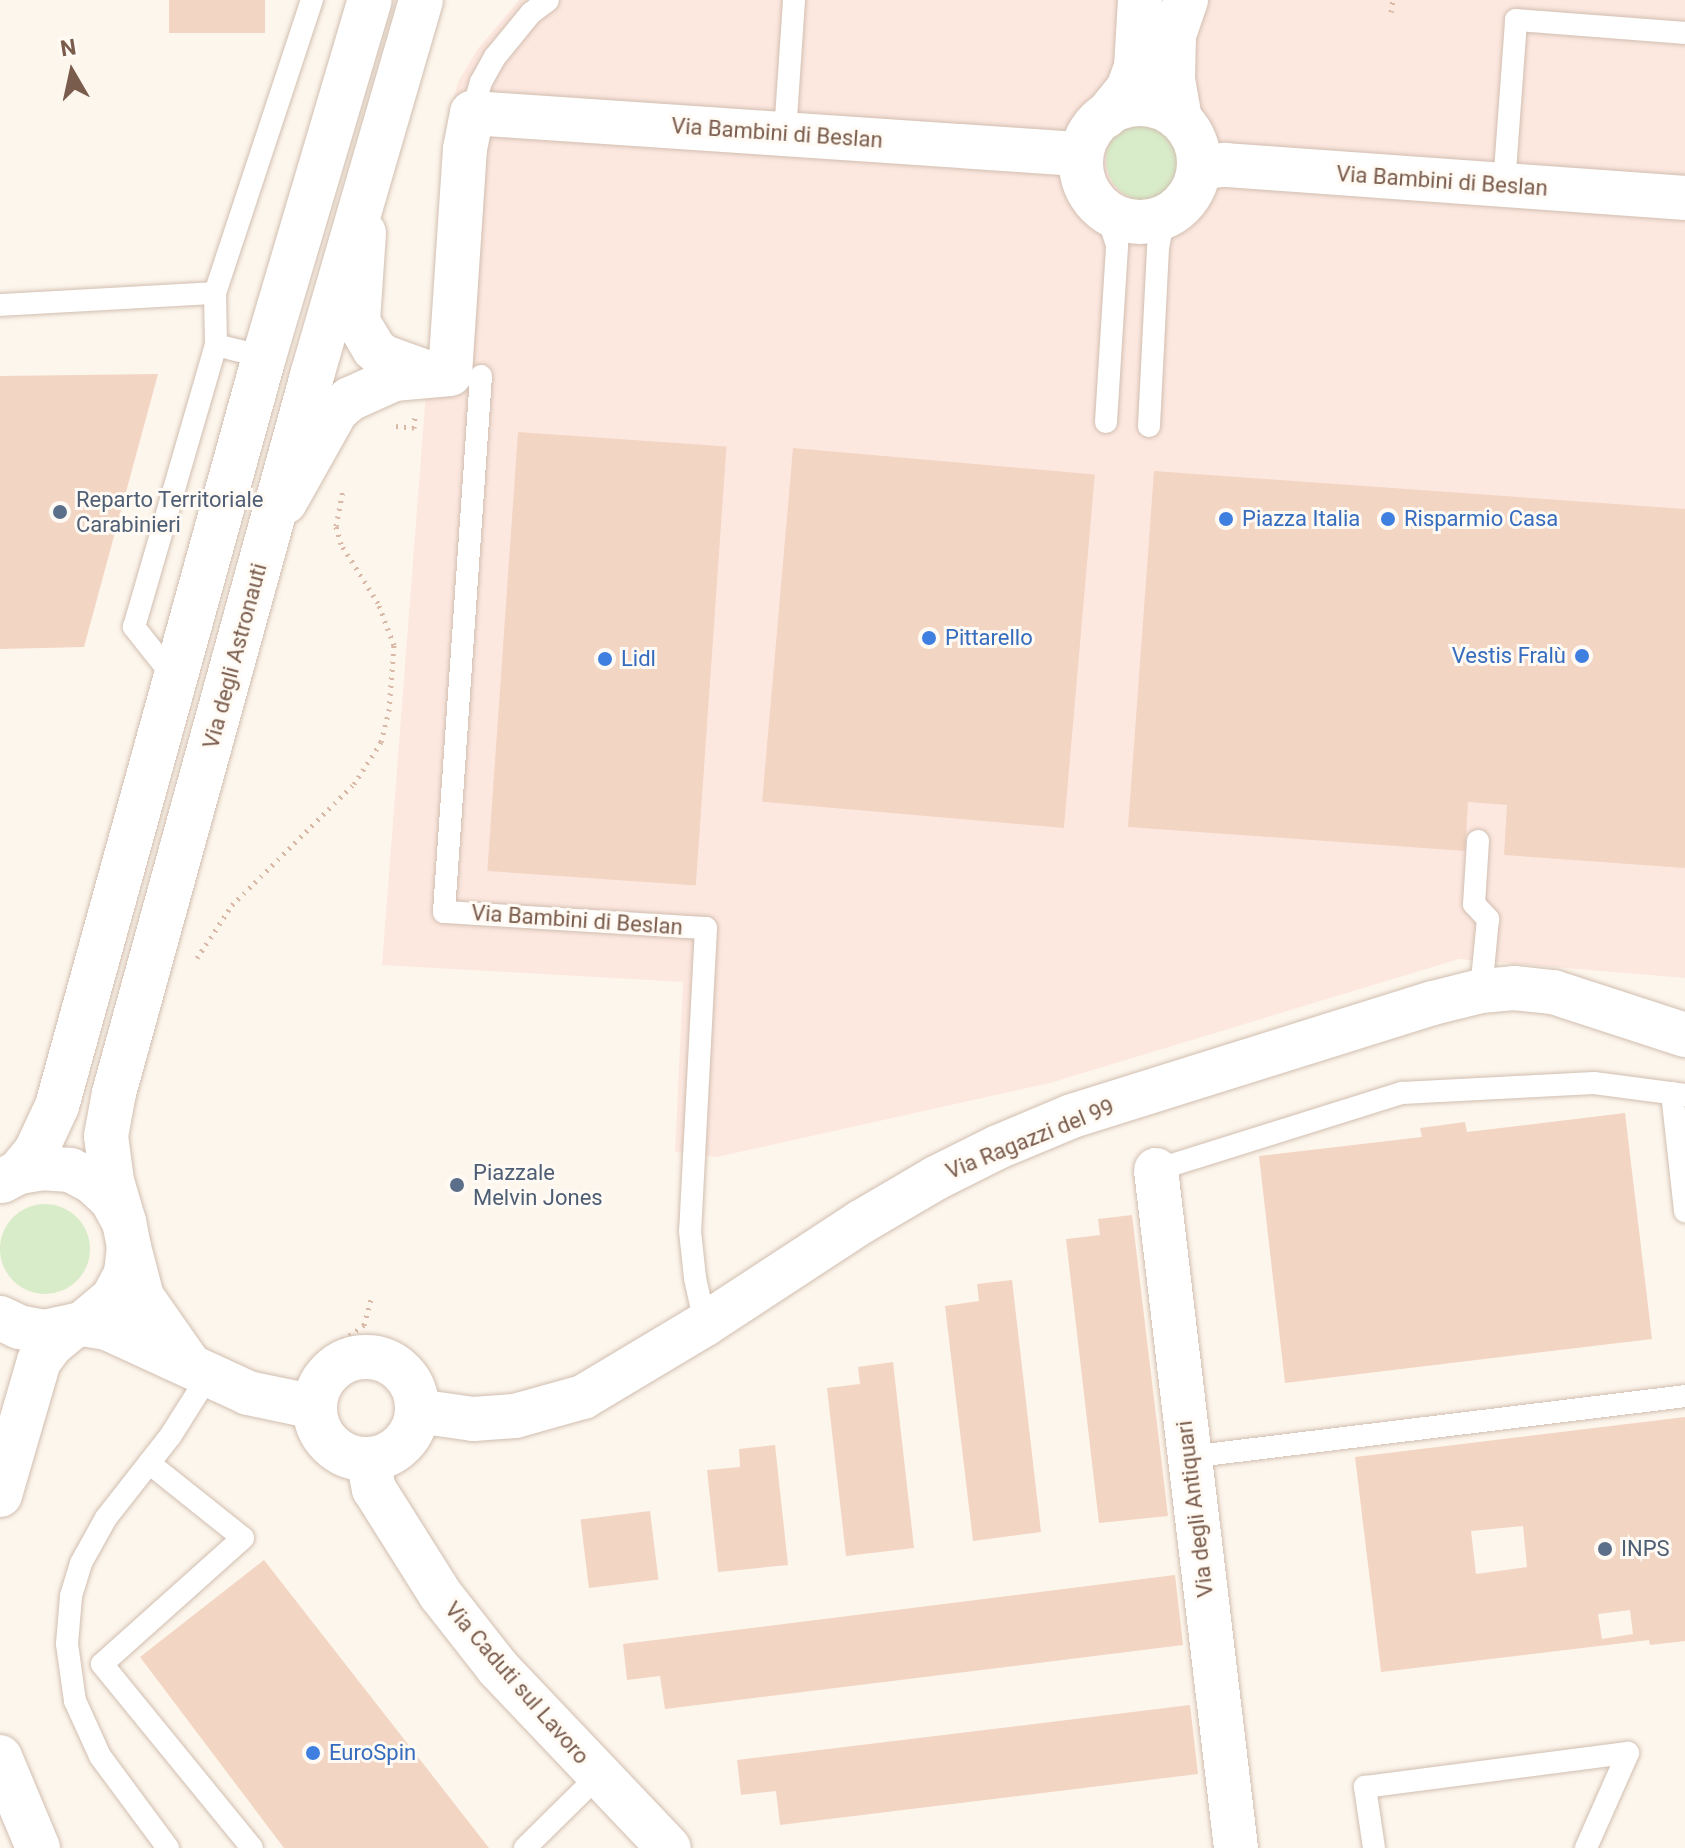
<!DOCTYPE html>
<meta charset="utf-8">
<style>
body{margin:0}
#map{position:relative;width:1685px;height:1848px;overflow:hidden;background:#fdf6ec;font-family:Roboto,sans-serif}
div>[style]{position:absolute}
.commercial>*{inset:0;background:#fde8e0}
.green>*{inset:0;background:#d8ecc9}
.round{border-radius:50%}
.building>*{inset:0;background:#f3d5c3;transform-origin:0 0}
.path>*{height:5px;margin-top:-2.5px;transform-origin:0;background:repeating-linear-gradient(90deg,#d9b8a5 0 2px,transparent 0 8px)}
.roads{filter:drop-shadow(0 0 2px #d1beb0) drop-shadow(0 0 2px #d1beb0)}
.lane>*{height:22px;margin:-11px;padding:0 11px;transform-origin:11px;border-radius:11px;background:#fff}
.street>*{height:44px;margin:-22px;padding:0 22px;transform-origin:22px;border-radius:22px;background:#fff}
.street>.ring{margin:-22px;padding:0;box-sizing:content-box;background:none;border:44px solid #fff;border-radius:50%}
.secondary>*{height:44px;margin:-22px;padding:0 22px;transform-origin:22px;border-radius:22px;background:#fff}
.dots>*{width:22px;height:22px;translate:-50% -50%;box-sizing:border-box;border:4px solid #fffaf3;border-radius:50%}
span{translate:-50% -50%;white-space:nowrap;text-align:center;line-height:1.15;-webkit-text-stroke:6px #fffaf3;paint-order:stroke}
.street-label{font-size:22px;color:#7a5c4d}
.service-label{font-size:22px;color:#4e5e75}
.left{translate:0 -50%;text-align:left}
.shop-label{font-size:22px;color:#366cbe}
.right{translate:-100% -50%;text-align:right}
.north{position:absolute;left:32px;top:32px;width:80px;height:80px;-webkit-text-stroke:6px #fffaf3;paint-order:stroke;rotate:351deg;font-size:22px;font-weight:700;line-height:32px;text-align:center;color:#7a5c4d}
.north::after{content:'';display:block;margin:auto;width:28px;height:36px;background:#7a5c4d;clip-path:polygon(50% 0,100% 100%,50% 72%,0 100%)}
</style>
<div id="map">
<div class="commercial">
<i style="clip-path:polygon(519px 0,1685px 0,1685px 978px,1459px 959px,1050px 1083px,717px 1157px,675px 1152px,683px 982px,382px 965px,446px 132px,458px 82px,477px 50px)"></i>
</div>
<div class="green">
<i class="round" style="left:1106px;top:119px;width:82px;height:82px"></i>
<i class="round" style="left:0;top:1204px;width:90px;height:90px"></i>
</div>
<div class="building">
<i style="left:169px;top:0;width:96px;height:33px"></i>
<i style="clip-path:polygon(158px 374px,84px 647px,0 649px,0 376px)"></i>
<i style="left:518px;top:432px;width:209px;height:440px;rotate:4deg"></i>
<i style="left:793px;top:448px;width:303px;height:355px;rotate:5deg"></i>
<i style="clip-path:polygon(1154px 471px,1685px 509px,1685px 868px,1504px 855px,1507px 805px,1468px 802px,1465px 851px,1128px 827px)"></i>
<i style="clip-path:polygon(1625px 1113px,1652px 1339px,1285px 1383px,1259px 1156px,1422px 1137px,1420px 1128px,1465px 1122px,1467px 1132px)"></i>
<i style="clip-path:polygon(1132px 1215px,1168px 1516px,1099px 1523px,1066px 1239px,1100px 1235px,1098px 1219px)"></i>
<i style="clip-path:polygon(1012px 1280px,1041px 1532px,973px 1541px,945px 1306px,979px 1301px,977px 1284px)"></i>
<i style="clip-path:polygon(893px 1362px,914px 1548px,846px 1556px,827px 1388px,860px 1384px,858px 1367px)"></i>
<i style="clip-path:polygon(evenodd,1685px 1417px,1685px 1641px,1650px 1645px,1649px 1640px,1381px 1672px,1355px 1457px,1685px 1417px,1523px 1526px,1527px 1567px,1476px 1574px,1471px 1531px,1523px 1526px,1685px 1417px,1630px 1610px,1633px 1634px,1602px 1639px,1598px 1614px,1630px 1610px)"></i>
<i style="clip-path:polygon(775px 1445px,788px 1565px,718px 1572px,707px 1470px,740px 1467px,739px 1449px)"></i>
<i style="left:650px;top:1511px;width:69px;height:70px;rotate:83deg"></i>
<i style="clip-path:polygon(264px 1560px,489px 1848px,284px 1848px,140px 1657px)"></i>
<i style="clip-path:polygon(1175px 1575px,1183px 1645px,665px 1709px,660px 1676px,627px 1680px,623px 1644px)"></i>
<i style="clip-path:polygon(1190px 1705px,1198px 1774px,780px 1825px,776px 1791px,741px 1795px,737px 1760px)"></i>
</div>
<div class="path">
<i style="left:1391px;top:12px;width:12px;rotate:-81deg"></i>
<i style="left:396px;top:426px;width:18px;rotate:6deg"></i>
<i style="left:414px;top:428px;width:11px;rotate:-85deg"></i>
<i style="left:197px;top:958px;width:64px;rotate:-56.6deg"></i>
<i style="left:232px;top:905px;width:172px;rotate:-44.8deg"></i>
<i style="left:354px;top:784px;width:50px;rotate:-57.3deg"></i>
<i style="left:381px;top:742px;width:32px;rotate:-76deg"></i>
<i style="left:389px;top:711px;width:66px;rotate:-85.7deg"></i>
<i style="left:394px;top:645px;width:45px;rotate:-110.9deg"></i>
<i style="left:378px;top:603px;width:70px;rotate:-122.1deg"></i>
<i style="left:341px;top:544px;width:19px;rotate:-106deg"></i>
<i style="left:336px;top:526px;width:37px;rotate:-79deg"></i>
<i style="left:310px;top:1363px;width:66px;rotate:-35.1deg"></i>
<i style="left:364px;top:1325px;width:28px;rotate:-75deg"></i>
</div>
<div class="roads">
<div class="lane">
<i style="left:472px;top:113px;width:32px;rotate:-74deg"></i>
<i style="left:481px;top:82px;width:29px;rotate:-61deg"></i>
<i style="left:495px;top:57px;width:57px;rotate:-50.7deg"></i>
<i style="left:531px;top:13px;width:21px;rotate:-37deg"></i>
<i style="left:785px;top:133px;width:133px;rotate:-86.1deg"></i>
<i style="left:1504px;top:185px;width:165px;rotate:-85.8deg"></i>
<i style="left:1516px;top:20px;width:169px;rotate:4.4deg"></i>
<i style="left:0;top:305px;width:215px;rotate:-3.2deg"></i>
<i style="left:216px;top:345px;width:49px;rotate:14deg"></i>
<i style="left:481px;top:376px;width:537px;rotate:93.95deg"></i>
<i style="left:444px;top:912px;width:262px;rotate:3.5deg"></i>
<i style="left:706px;top:928px;width:303px;rotate:93deg"></i>
<i style="left:690px;top:1231px;width:47px;rotate:83.9deg"></i>
<i style="left:695px;top:1278px;width:47px;rotate:77.7deg"></i>
<i style="left:1106px;top:422px;width:177px;rotate:-86.4deg"></i>
<i style="left:1117px;top:245px;width:35px;rotate:-108deg"></i>
<i style="left:1149px;top:426px;width:178px;rotate:-87.1deg"></i>
<i style="left:1158px;top:248px;width:31px;rotate:-79deg"></i>
<i style="left:176px;top:680px;width:68px;rotate:-128.4deg"></i>
<i style="left:134px;top:627px;width:294px;rotate:-73.8deg"></i>
<i style="left:216px;top:345px;width:52px;rotate:-91.1deg"></i>
<i style="left:215px;top:293px;width:309px;rotate:-71.7deg"></i>
<i style="left:1478px;top:841px;width:63px;rotate:93.6deg"></i>
<i style="left:1474px;top:904px;width:21px;rotate:47deg"></i>
<i style="left:1488px;top:919px;width:72px;rotate:95.6deg"></i>
<i style="left:1672px;top:1093px;width:119px;rotate:83.7deg"></i>
<i style="left:1156px;top:1170px;width:258px;rotate:-17.4deg"></i>
<i style="left:1402px;top:1093px;width:192px;rotate:-3deg"></i>
<i style="left:1594px;top:1083px;width:92px;rotate:7.5deg"></i>
<i style="left:1189px;top:1457px;width:500px;rotate:-7deg"></i>
<i style="left:149px;top:1463px;width:120px;rotate:38.6deg"></i>
<i style="left:243px;top:1538px;width:189px;rotate:138.2deg"></i>
<i style="left:102px;top:1664px;width:237px;rotate:50.8deg"></i>
<i style="left:168px;top:1848px;width:114px;rotate:-126.5deg"></i>
<i style="left:100px;top:1756px;width:60px;rotate:-114.4deg"></i>
<i style="left:75px;top:1701px;width:58px;rotate:-98deg"></i>
<i style="left:67px;top:1644px;width:48px;rotate:-85.2deg"></i>
<i style="left:71px;top:1596px;width:34px;rotate:-73deg"></i>
<i style="left:81px;top:1563px;width:51px;rotate:-60.9deg"></i>
<i style="left:106px;top:1518px;width:105px;rotate:-51.9deg"></i>
<i style="left:171px;top:1435px;width:71px;rotate:-57.7deg"></i>
<i style="left:525px;top:1848px;width:103px;rotate:-44.6deg"></i>
<i style="left:1374px;top:1848px;width:62px;rotate:-98.4deg"></i>
<i style="left:1365px;top:1787px;width:265px;rotate:-7.4deg"></i>
<i style="left:1628px;top:1753px;width:104px;rotate:113.9deg"></i>
</div>
<div class="street">
<i class="ring" style="left:1081px;top:104px;width:74px;height:74px"></i>
<i style="left:1106px;top:116px;width:35px;rotate:-51deg"></i>
<i style="left:1128px;top:89px;width:23px;rotate:-70deg"></i>
<i style="left:1136px;top:67px;width:67px;rotate:-86.6deg"></i>
<i style="left:1180px;top:119px;width:40px;rotate:-100deg"></i>
<i style="left:1173px;top:80px;width:45px;rotate:-88.7deg"></i>
<i style="left:1174px;top:35px;width:37px;rotate:-71deg"></i>
<i style="left:1200px;top:167px;width:25px;rotate:-5deg"></i>
<i style="left:1225px;top:165px;width:461px;rotate:4.1deg"></i>
<i style="left:364px;top:233px;width:89px;rotate:93.9deg"></i>
<i style="left:358px;top:322px;width:31px;rotate:59deg"></i>
<i style="left:374px;top:349px;width:13px;rotate:39deg"></i>
<i style="left:384px;top:357px;width:48px;rotate:19.6deg"></i>
<i style="left:285px;top:502px;width:104px;rotate:-60.7deg"></i>
<i style="left:336px;top:411px;width:18px;rotate:-41deg"></i>
<i style="left:350px;top:399px;width:48px;rotate:-24.4deg"></i>
<i style="left:394px;top:379px;width:56px;rotate:-5.1deg"></i>
<i style="left:450px;top:374px;width:225px;rotate:-86.2deg"></i>
<i style="left:465px;top:149px;width:37px;rotate:-79deg"></i>
<i style="left:472px;top:113px;width:592px;rotate:3.87deg"></i>
<i style="left:1063px;top:153px;width:18px;rotate:13deg"></i>
<i style="left:1156px;top:1170px;width:683px;rotate:83.27deg"></i>
<i style="left:129px;top:1247px;width:52px;rotate:75.4deg"></i>
<i style="left:142px;top:1297px;width:80px;rotate:55.1deg"></i>
<i style="left:82px;top:1324px;width:25px;rotate:9deg"></i>
<i style="left:107px;top:1328px;width:155px;rotate:24.7deg"></i>
<i style="left:248px;top:1393px;width:68px;rotate:11.8deg"></i>
<i class="ring" style="left:315px;top:1357px;width:58px;height:58px"></i>
<i style="left:417px;top:1411px;width:57px;rotate:8.1deg"></i>
<i style="left:473px;top:1419px;width:42px;rotate:-4.1deg"></i>
<i style="left:515px;top:1416px;width:71px;rotate:-15.6deg"></i>
<i style="left:583px;top:1397px;width:142px;rotate:-30.9deg"></i>
<i style="left:705px;top:1324px;width:186px;rotate:-33.2deg"></i>
<i style="left:861px;top:1222px;width:87px;rotate:-30.4deg"></i>
<i style="left:936px;top:1178px;width:69px;rotate:-26.6deg"></i>
<i style="left:998px;top:1147px;width:80px;rotate:-22.7deg"></i>
<i style="left:1072px;top:1116px;width:378px;rotate:-17.4deg"></i>
<i style="left:1433px;top:1003px;width:49px;rotate:-14deg"></i>
<i style="left:1481px;top:991px;width:33px;rotate:-5deg"></i>
<i style="left:1514px;top:988px;width:39px;rotate:6deg"></i>
<i style="left:1553px;top:992px;width:139px;rotate:18deg"></i>
<i style="left:368px;top:1459px;width:31px;rotate:79deg"></i>
<i style="left:374px;top:1489px;width:124px;rotate:57.8deg"></i>
<i style="left:440px;top:1594px;width:94px;rotate:51.9deg"></i>
<i style="left:498px;top:1668px;width:248px;rotate:46.5deg"></i>
</div>
<div class="secondary">
<i style="left:19px;top:1172px;width:27px;rotate:-51deg"></i>
<i style="left:36px;top:1151px;width:50px;rotate:-65deg"></i>
<i style="left:57px;top:1106px;width:777px;rotate:-74.55deg"></i>
<i style="left:264px;top:357px;width:372px;rotate:-73.5deg"></i>
<i style="left:124px;top:1222px;width:43px;rotate:-106.3deg"></i>
<i style="left:112px;top:1181px;width:45px;rotate:-97.6deg"></i>
<i style="left:106px;top:1136px;width:44px;rotate:-79.5deg"></i>
<i style="left:114px;top:1093px;width:748px;rotate:-74.57deg"></i>
<i style="left:313px;top:372px;width:387px;rotate:-73.8deg"></i>
<i style="left:0;top:1318px;width:21px;rotate:25deg"></i>
<i style="left:19px;top:1327px;width:25px;rotate:11deg"></i>
<i style="left:44px;top:1332px;width:39px;rotate:-12deg"></i>
<i style="left:82px;top:1324px;width:40px;rotate:-40deg"></i>
<i style="left:113px;top:1298px;width:27px;rotate:-62deg"></i>
<i style="left:126px;top:1274px;width:27px;rotate:-84deg"></i>
<i style="left:129px;top:1247px;width:25px;rotate:-101deg"></i>
<i style="left:124px;top:1222px;width:25px;rotate:-119deg"></i>
<i style="left:112px;top:1200px;width:26px;rotate:-137deg"></i>
<i style="left:93px;top:1182px;width:26px;rotate:-152deg"></i>
<i style="left:70px;top:1170px;width:26px;rotate:-176deg"></i>
<i style="left:44px;top:1168px;width:25px;rotate:171deg"></i>
<i style="left:19px;top:1172px;width:19px;rotate:152deg"></i>
<i style="left:0;top:1495px;width:140px;rotate:-73.8deg"></i>
<i style="left:39px;top:1361px;width:20px;rotate:-53deg"></i>
<i style="left:51px;top:1345px;width:26px;rotate:-40deg"></i>
<i style="left:0;top:1757px;width:99px;rotate:67.3deg"></i>
</div>
</div>
<div class="dots">
<i style="left:60px;top:512px;background:#5c6f8a"></i>
<i style="left:1226px;top:519px;background:#3f7fe0"></i>
<i style="left:1388px;top:519px;background:#3f7fe0"></i>
<i style="left:929px;top:638px;background:#3f7fe0"></i>
<i style="left:1582px;top:656px;background:#3f7fe0"></i>
<i style="left:605px;top:659px;background:#3f7fe0"></i>
<i style="left:457px;top:1185px;background:#5c6f8a"></i>
<i style="left:1605px;top:1549px;background:#5c6f8a"></i>
<i style="left:313px;top:1753px;background:#3f7fe0"></i>
</div>
<div class="street-label">
<span style="left:777px;top:133px;rotate:4deg">Via Bambini di Beslan</span>
<span style="left:1442px;top:181px;rotate:4deg">Via Bambini di Beslan</span>
<span style="left:235px;top:656px;rotate:-75deg">Via degli Astronauti</span>
<span style="left:577px;top:920px;rotate:4deg">Via Bambini di Beslan</span>
<span style="left:1030px;top:1139px;rotate:-22deg">Via Ragazzi del 99</span>
<span style="left:1195px;top:1509px;rotate:-97deg">Via degli Antiquari</span>
<span style="left:517px;top:1683px;rotate:49deg">Via Caduti sul Lavoro</span>
</div>
<div class="service-label">
<span class="left" style="left:76px;top:512px">Reparto Territoriale<br>Carabinieri</span>
<span class="left" style="left:473px;top:1185px">Piazzale<br>Melvin Jones</span>
<span class="left" style="left:1621px;top:1549px">INPS</span>
</div>
<div class="shop-label">
<span class="left" style="left:1242px;top:519px">Piazza Italia</span>
<span class="left" style="left:1404px;top:519px">Risparmio Casa</span>
<span class="left" style="left:945px;top:638px">Pittarello</span>
<span class="right" style="left:1566px;top:656px">Vestis Fralù</span>
<span class="left" style="left:621px;top:659px">Lidl</span>
<span class="left" style="left:329px;top:1753px">EuroSpin</span>
</div>
<div class="north">N</div>
</div>
